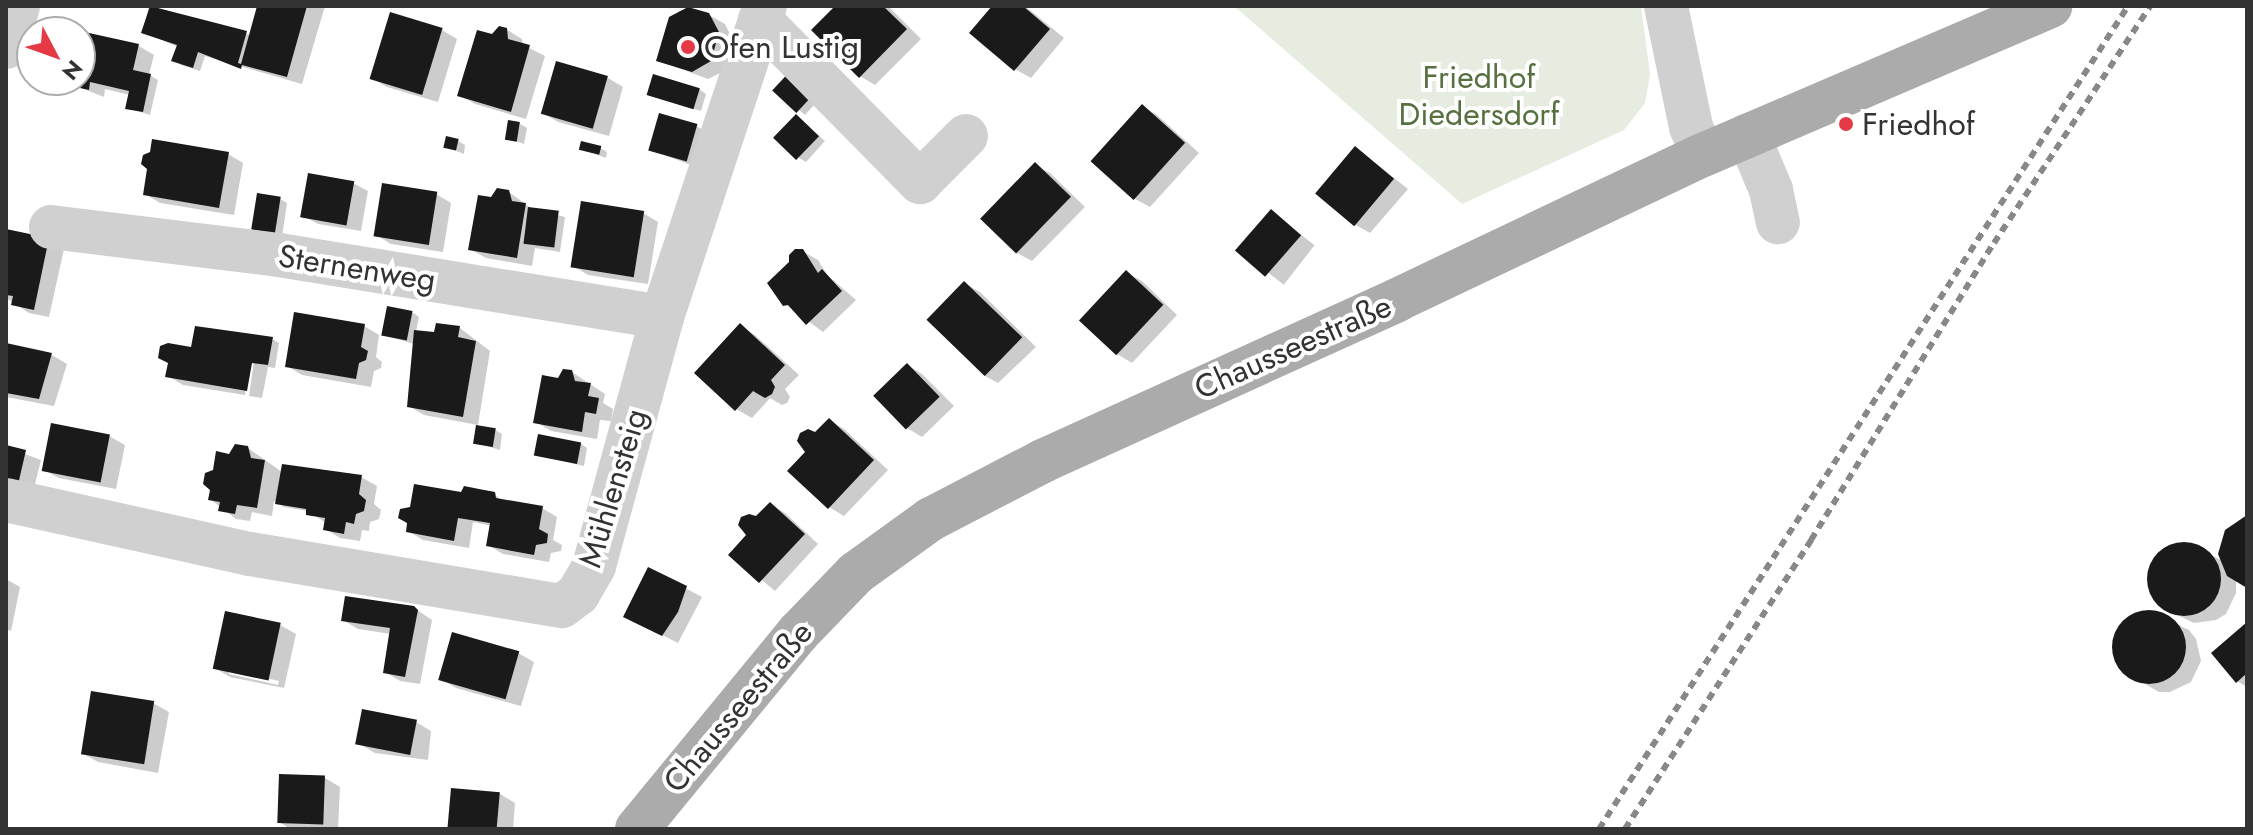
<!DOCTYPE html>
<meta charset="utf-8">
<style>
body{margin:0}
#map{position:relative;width:2253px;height:835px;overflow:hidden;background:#fff;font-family:Jost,sans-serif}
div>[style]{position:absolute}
.green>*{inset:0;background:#e6ecdf}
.shadow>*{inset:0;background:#0003;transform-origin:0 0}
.building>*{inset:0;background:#1a1a1a;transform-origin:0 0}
.round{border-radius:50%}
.minor>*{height:44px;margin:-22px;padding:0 22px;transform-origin:22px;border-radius:22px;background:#d0d0d0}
.major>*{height:44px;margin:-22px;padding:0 22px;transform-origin:22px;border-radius:22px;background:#ababab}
.rail>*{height:6px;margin-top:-3px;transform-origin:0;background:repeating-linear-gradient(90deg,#888 0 8px,transparent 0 14px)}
.dots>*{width:22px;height:22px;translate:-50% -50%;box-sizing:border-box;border:4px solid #fff;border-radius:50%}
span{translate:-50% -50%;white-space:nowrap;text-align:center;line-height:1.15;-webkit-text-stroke:8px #fff;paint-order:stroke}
.poi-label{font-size:32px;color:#333}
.left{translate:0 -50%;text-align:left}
.park-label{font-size:32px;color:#56703f}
.street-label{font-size:32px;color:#333}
.frame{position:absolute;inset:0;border:8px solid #333;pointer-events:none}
.north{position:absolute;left:16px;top:16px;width:80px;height:80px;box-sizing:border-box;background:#fff;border:2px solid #adadad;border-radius:50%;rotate:131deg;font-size:22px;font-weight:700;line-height:32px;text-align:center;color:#333}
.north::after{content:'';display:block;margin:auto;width:28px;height:36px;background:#e63946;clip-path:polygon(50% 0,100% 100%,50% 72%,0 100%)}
</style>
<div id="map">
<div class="green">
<i style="clip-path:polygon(1234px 6px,1641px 6px,1650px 75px,1645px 103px,1624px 130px,1462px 204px)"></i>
</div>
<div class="shadow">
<i style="clip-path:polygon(149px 6px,160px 6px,159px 9px,251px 35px,260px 6px,325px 6px,302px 84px,205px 56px,200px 71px,181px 65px,174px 60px,178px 47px,143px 32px)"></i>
<i style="clip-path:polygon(837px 6px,888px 6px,921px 39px,875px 85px,860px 76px)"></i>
<i style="clip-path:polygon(994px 6px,1025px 6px,1064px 38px,1031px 78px,1015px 69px)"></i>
<i style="clip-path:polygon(709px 15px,725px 24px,734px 42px,726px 70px,708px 79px,659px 61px)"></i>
<i style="clip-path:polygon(442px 30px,457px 39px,438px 102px,387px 87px,372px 78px)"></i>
<i style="clip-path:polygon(507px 30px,522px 39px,523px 45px,545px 56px,526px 119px,475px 104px,460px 95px,493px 36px)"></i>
<i style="clip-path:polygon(80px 33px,139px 46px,154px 55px,149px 75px,158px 80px,150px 115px,128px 108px,130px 95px,105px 89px,104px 97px,61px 80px,80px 80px)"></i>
<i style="clip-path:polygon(557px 63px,608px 78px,623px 87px,609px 136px,558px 122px,543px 113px)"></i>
<i style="clip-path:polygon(699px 89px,706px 94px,701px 111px,649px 94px)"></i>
<i style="clip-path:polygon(775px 90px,824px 94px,805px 115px)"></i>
<i style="clip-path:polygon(1142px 106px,1157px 115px,1199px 153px,1150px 207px,1135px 199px,1093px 161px)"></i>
<i style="clip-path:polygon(803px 121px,825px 141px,806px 162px,799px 158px)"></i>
<i style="clip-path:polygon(520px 124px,527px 128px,524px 144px,507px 138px)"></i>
<i style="clip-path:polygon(696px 126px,711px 134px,701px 169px,649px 149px)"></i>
<i style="clip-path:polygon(458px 141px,465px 145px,464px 154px,446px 147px)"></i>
<i style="clip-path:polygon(600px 148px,607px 152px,606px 158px,581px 149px)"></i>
<i style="clip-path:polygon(1356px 148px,1408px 189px,1370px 233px,1354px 224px)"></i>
<i style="clip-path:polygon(228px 154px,243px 163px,234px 215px,160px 203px,145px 194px)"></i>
<i style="clip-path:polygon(1035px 165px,1050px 173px,1085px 207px,1032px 261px,1017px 253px)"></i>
<i style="clip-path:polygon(353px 183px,368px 191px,361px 231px,318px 224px,303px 216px)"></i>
<i style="clip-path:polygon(509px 192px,532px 209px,565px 217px,560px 252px,535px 248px,532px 266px,486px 258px,470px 249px,492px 200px)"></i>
<i style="clip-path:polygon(436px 194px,451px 203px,443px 252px,391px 244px,376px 235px)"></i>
<i style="clip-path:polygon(280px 199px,287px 203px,282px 237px,261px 234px)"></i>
<i style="left:1272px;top:212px;width:54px;height:50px;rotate:38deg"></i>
<i style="clip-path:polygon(643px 213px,658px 222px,648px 284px,588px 275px,573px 266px)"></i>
<i style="clip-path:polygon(6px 231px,64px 249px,49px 317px,29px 313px,6px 298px)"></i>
<i style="clip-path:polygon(802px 251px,818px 260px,827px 275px,856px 300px,823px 332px,785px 304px)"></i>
<i style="clip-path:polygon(1127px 273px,1142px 281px,1177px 315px,1132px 363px,1117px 354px)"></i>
<i style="clip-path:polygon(964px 283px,980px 292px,1036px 347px,998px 383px,983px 375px,928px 320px)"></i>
<i style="clip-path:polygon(412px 312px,419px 317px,416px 332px,436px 335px,438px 325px,460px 328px,490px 351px,478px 425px,424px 415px,409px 406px,414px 344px,384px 335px)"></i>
<i style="clip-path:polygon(364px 326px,379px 335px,376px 357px,382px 362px,381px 368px,374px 371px,371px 387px,302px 375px,287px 366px)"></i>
<i style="clip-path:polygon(740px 326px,755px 335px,799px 375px,785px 389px,790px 397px,787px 403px,782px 405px,770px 398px,752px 418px,736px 409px,697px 373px)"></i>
<i style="clip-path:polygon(272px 339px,279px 343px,275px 368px,268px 367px,262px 398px,249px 396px,254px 361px,250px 361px,245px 395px,183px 385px,168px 376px,192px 349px)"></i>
<i style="clip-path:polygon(6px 345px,52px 355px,67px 364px,54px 406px,6px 397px)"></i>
<i style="clip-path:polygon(907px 365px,922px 374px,954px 406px,922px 437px,907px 428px)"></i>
<i style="clip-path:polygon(572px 372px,605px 394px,603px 403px,613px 409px,611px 421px,600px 420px,597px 439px,551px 431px,536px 422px,559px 380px)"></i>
<i style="clip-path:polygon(829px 420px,844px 429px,888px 470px,844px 516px,829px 507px,807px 452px)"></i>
<i style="clip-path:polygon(495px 430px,502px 434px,500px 450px,476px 443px)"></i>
<i style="clip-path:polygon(109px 436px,125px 445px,116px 489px,59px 478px,44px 470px)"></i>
<i style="clip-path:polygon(580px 443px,587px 448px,584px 466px,537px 455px)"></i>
<i style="clip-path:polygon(6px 447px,41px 460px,32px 496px,6px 489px)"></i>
<i style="clip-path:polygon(248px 448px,282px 472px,361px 477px,377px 486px,374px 504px,381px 510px,379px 519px,370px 522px,369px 531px,362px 530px,360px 541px,340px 538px,325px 529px,326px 523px,308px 511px,284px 507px,274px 501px,272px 516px,252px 512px,250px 521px,236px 519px,210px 499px,215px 471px,230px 456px)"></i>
<i style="clip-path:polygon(460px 494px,495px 494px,501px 501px,542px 508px,557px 517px,553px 540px,562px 545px,561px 551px,551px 553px,549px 562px,503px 554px,488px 545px,492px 526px,473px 522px,469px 548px,423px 540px,408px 531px)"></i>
<i style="clip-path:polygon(770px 504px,785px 513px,818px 544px,775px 591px,731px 555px)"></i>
<i style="clip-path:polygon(2247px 517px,2247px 588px,2236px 581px,2236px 593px,2226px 614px,2216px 620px,2194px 623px,2167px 610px,2151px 593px,2150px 569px,2163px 550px,2186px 543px,2223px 561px)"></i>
<i style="clip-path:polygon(649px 569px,702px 597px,678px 643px,640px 624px)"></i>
<i style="clip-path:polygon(6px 579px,20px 587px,11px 631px,6px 629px)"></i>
<i style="clip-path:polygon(414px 608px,432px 620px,420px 684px,400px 681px,385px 672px,391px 634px,358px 629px,343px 620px)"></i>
<i style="clip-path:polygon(2150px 612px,2189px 630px,2196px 639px,2201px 661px,2191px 682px,2170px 692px,2159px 692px,2122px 671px,2113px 649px,2114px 638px,2128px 618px)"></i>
<i style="clip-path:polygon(2247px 624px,2247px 687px,2237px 681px)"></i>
<i style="clip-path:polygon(evenodd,280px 625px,296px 634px,284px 688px,230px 677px,215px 668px,280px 625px,229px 670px,279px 681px,278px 685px,229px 674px,229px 670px)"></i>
<i style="clip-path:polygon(454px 635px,518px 653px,534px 662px,521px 706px,456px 688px,441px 679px)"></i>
<i style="clip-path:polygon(153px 703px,169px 712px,158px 773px,98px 762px,82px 753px)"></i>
<i style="clip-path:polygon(416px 722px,431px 731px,428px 760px,375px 753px,360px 744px)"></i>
<i style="clip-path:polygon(325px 778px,340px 787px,338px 829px,291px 829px,279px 822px)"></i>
<i style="clip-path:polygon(500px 794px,515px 803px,513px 829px,450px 829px)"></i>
</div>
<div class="building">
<i style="clip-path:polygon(150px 6px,247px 31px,238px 63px,241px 64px,257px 6px,307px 6px,287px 77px,242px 65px,241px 69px,198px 52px,193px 68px,171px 61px,177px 45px,141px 33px)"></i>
<i style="clip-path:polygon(835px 6px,883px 6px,907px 29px,859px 78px,811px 30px)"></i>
<i style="clip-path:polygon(992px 6px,1023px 6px,1050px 29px,1014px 71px,969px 33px)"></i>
<i style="clip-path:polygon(688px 7px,709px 13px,719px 32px,711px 61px,692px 72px,656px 61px,669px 17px)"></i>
<i style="left:390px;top:12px;width:55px;height:70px;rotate:17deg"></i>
<i style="clip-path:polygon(499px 26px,507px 28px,508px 39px,530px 45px,511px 112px,457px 96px,477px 30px,492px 34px)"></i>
<i style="clip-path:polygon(80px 31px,139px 44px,133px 70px,151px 74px,143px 112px,125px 109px,129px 91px,90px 82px,89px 90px,71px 86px,71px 80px,80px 80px)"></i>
<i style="left:556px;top:61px;width:54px;height:55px;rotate:16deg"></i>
<i style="left:794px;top:67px;width:33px;height:32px;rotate:43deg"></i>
<i style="left:653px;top:74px;width:49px;height:22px;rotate:17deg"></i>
<i style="left:1142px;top:104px;width:58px;height:77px;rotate:42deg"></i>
<i style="left:659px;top:113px;width:40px;height:39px;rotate:16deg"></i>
<i style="left:796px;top:114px;width:32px;height:33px;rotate:44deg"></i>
<i style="left:508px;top:120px;width:12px;height:20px;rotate:9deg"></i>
<i style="left:446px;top:136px;width:13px;height:12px;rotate:13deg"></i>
<i style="clip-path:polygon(152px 139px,229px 152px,219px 208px,143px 195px,147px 169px,141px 164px,143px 155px,150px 152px)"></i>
<i style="left:581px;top:141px;width:21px;height:9px;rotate:14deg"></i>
<i style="left:1355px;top:146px;width:51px;height:62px;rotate:40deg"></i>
<i style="left:1035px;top:162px;width:50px;height:79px;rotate:44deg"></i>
<i style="left:308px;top:173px;width:47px;height:45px;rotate:10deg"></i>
<i style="left:382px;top:183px;width:56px;height:54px;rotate:9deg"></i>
<i style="clip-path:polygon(497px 188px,509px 190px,512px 201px,526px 203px,517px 258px,468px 250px,478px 195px,491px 197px)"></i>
<i style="left:257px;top:193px;width:24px;height:37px;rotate:9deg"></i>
<i style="left:581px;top:201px;width:64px;height:67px;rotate:9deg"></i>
<i style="left:528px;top:207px;width:31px;height:37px;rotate:7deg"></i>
<i style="left:1271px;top:209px;width:40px;height:55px;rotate:41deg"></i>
<i style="clip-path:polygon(6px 229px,49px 238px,34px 310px,11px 305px,13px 296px,6px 295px)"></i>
<i style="clip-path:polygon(795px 249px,803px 249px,818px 273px,822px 269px,842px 291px,806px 325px,788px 305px,783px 306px,767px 283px,789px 262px,789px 255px)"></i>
<i style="left:1126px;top:270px;width:51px;height:69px;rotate:43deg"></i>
<i style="left:964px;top:281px;width:81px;height:54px;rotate:44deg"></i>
<i style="left:387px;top:306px;width:26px;height:30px;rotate:11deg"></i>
<i style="clip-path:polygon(294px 312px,365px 324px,361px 347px,368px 351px,366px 360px,359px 363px,356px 379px,285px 367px)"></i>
<i style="clip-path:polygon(436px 323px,460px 326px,458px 337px,476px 341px,463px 417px,407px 407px,414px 330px,434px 332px)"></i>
<i style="clip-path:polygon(740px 323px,785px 365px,771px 380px,775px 387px,772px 394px,765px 398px,753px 391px,735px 411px,694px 373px)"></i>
<i style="clip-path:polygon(195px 326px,273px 337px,268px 365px,252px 363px,247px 391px,165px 377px,168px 363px,158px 358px,160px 346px,168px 343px,191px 347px)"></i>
<i style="clip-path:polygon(6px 343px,52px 353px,39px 399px,6px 393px)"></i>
<i style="left:907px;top:363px;width:47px;height:47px;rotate:46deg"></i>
<i style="clip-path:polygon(563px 369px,572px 370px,575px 381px,591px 383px,588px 396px,599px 398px,596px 414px,585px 412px,582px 432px,533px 423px,542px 375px,558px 378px)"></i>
<i style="clip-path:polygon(829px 418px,874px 460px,828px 509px,787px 471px,805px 452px,797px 441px,800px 433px,808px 429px,815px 432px)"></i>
<i style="left:51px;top:423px;width:60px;height:49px;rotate:11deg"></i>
<i style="left:476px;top:425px;width:20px;height:19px;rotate:9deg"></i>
<i style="left:538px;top:434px;width:44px;height:22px;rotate:11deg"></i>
<i style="clip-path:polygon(235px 444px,248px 446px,251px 458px,265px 460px,257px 508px,237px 505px,235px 514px,218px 511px,220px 502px,208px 500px,210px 490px,203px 484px,205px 473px,213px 470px,216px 451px,229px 454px)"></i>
<i style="clip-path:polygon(6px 445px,26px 450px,17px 489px,6px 486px)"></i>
<i style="clip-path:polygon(282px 464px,362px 475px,359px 494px,366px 500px,364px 511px,356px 514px,354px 524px,346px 522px,344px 534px,323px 530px,325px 518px,306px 515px,306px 509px,275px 504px)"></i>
<i style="clip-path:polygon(414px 484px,461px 492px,464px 486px,479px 489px,495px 492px,496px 498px,543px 506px,539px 529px,548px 534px,547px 543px,536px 545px,534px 555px,486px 546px,490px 523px,458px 518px,454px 541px,406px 532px,407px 523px,398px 518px,400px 509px,410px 507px)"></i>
<i style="clip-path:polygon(770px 502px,805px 534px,759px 583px,728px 555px,746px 535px,738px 525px,741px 517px,749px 514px,756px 516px)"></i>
<i style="clip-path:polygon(2247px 515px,2247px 588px,2227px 576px,2218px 554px,2225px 530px)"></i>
<i class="round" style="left:2147px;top:542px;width:74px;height:74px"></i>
<i style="clip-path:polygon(648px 567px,687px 586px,678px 612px,662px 636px,623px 617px)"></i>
<i style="clip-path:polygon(345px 596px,414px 606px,418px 610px,405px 677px,383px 673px,390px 628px,341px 621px)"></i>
<i class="round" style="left:2112px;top:610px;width:74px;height:74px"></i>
<i style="left:225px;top:611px;width:57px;height:59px;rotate:12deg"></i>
<i style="clip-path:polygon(2247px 622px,2247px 673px,2236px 683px,2211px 653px)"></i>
<i style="left:452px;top:632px;width:70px;height:50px;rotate:16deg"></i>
<i style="left:91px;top:691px;width:64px;height:64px;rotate:9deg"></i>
<i style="left:362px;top:709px;width:56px;height:36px;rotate:11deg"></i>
<i style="left:279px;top:774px;width:46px;height:49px;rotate:2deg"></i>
<i style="left:451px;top:788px;width:49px;height:41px;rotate:5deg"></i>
</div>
<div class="minor">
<i style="left:1666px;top:6px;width:124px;rotate:78.3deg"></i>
<i style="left:1691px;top:127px;width:30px;rotate:67deg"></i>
<i style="left:760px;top:20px;width:228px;rotate:45.4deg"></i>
<i style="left:920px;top:182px;width:65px;rotate:-45deg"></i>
<i style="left:6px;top:47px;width:43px;rotate:-73.7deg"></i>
<i style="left:1748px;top:135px;width:60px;rotate:67.3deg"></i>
<i style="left:1771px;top:190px;width:33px;rotate:78deg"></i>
<i style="left:51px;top:227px;width:230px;rotate:7deg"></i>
<i style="left:279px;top:255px;width:388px;rotate:9.2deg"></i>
<i style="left:6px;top:500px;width:250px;rotate:12.5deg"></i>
<i style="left:250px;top:554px;width:316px;rotate:9.5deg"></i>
<i style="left:562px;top:606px;width:20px;rotate:-37deg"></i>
<i style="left:578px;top:594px;width:32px;rotate:-60deg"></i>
<i style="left:594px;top:566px;width:258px;rotate:-74.7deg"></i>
<i style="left:662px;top:317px;width:328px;rotate:-71.7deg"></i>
</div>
<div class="major">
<i style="left:637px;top:829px;width:254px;rotate:-50.6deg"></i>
<i style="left:798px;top:633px;width:83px;rotate:-46deg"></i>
<i style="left:856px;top:573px;width:92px;rotate:-35.8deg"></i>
<i style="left:931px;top:519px;width:128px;rotate:-27.4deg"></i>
<i style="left:1045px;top:460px;width:387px;rotate:-24.4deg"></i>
<i style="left:1397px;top:300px;width:339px;rotate:-25.4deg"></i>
<i style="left:1703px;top:155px;width:378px;rotate:-23.2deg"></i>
</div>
<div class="rail">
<i style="left:1599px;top:829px;width:978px;rotate:-57.27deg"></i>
<i style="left:1625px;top:829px;width:344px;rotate:-57.2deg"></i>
<i style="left:1811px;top:540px;width:349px;rotate:-58.4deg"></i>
<i style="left:1994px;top:243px;width:284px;rotate:-56.6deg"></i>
</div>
<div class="dots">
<i style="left:688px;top:47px;background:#e63946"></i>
<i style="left:1846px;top:124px;background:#e63946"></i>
</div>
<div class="poi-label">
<span class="left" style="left:704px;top:47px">Ofen Lustig</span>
<span class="left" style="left:1862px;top:124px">Friedhof</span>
</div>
<div class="park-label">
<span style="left:1479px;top:96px">Friedhof<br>Diedersdorf</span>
</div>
<div class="street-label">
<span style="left:357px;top:268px;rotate:9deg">Sternenweg</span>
<span style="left:1293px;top:347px;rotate:-24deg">Chausseestraße</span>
<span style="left:613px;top:488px;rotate:-73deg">Mühlensteig</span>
<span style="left:738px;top:707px;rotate:-50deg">Chausseestraße</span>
</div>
<div class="frame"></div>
<div class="north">N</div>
</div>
